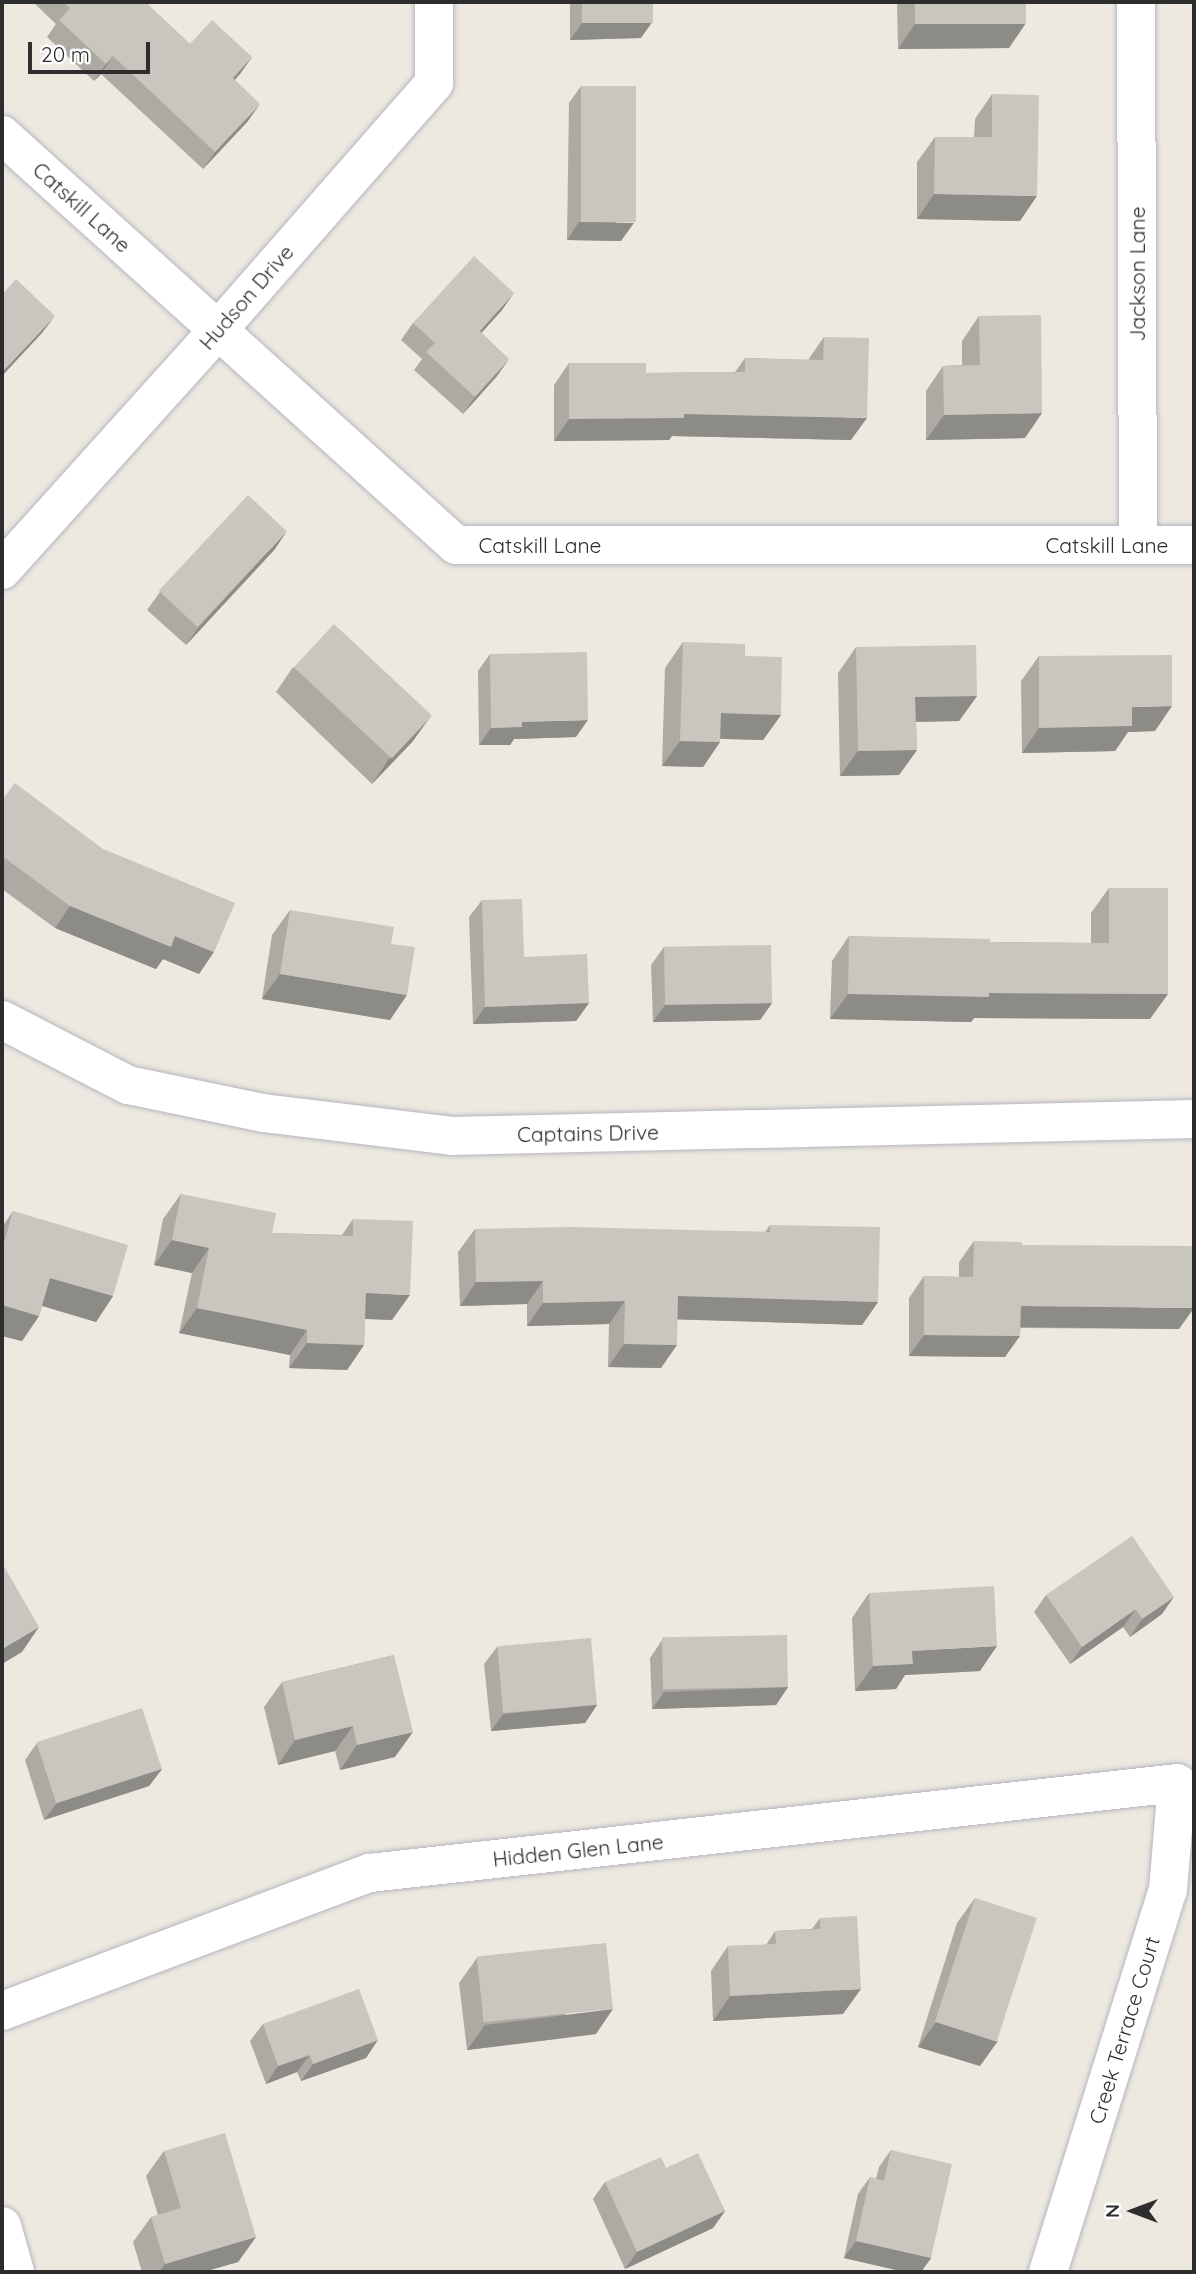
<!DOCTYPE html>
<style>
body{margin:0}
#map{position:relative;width:1196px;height:2274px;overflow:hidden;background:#ede8e0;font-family:Quicksand,sans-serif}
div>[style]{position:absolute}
.roads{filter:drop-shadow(0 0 2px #b4b6bf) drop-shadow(0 0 2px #b4b6bf)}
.street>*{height:38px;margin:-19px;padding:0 19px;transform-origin:19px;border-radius:19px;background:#fff}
.wall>*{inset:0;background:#adaaa4}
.shaded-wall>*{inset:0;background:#8d8b86}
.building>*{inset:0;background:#c9c6bf;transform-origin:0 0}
span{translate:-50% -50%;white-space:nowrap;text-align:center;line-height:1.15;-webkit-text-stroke:6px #fff;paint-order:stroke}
.street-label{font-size:21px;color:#2d2d2d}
.frame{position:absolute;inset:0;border:4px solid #2d2d2d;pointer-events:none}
.north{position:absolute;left:1098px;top:2176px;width:70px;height:70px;-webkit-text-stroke:5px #fff;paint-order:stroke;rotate:270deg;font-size:19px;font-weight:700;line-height:28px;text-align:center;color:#2d2d2d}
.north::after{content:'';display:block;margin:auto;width:24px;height:32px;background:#2d2d2d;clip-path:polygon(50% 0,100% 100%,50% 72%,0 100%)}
.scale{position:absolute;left:28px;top:42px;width:122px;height:32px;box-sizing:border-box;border:4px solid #2d2d2d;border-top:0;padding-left:9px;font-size:21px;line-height:24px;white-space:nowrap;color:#2d2d2d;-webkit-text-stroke:5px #fff;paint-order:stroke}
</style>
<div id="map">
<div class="roads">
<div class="street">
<i style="left:1136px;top:2px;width:543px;rotate:89.79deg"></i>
<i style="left:2px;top:135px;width:612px;rotate:42.08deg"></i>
<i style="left:456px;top:545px;width:738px"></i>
<i style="left:2px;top:570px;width:321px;rotate:-48deg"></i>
<i style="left:217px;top:331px;width:330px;rotate:-48.8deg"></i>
<i style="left:434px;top:83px;width:81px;rotate:-90deg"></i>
<i style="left:2px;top:1020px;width:142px;rotate:27.3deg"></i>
<i style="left:128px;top:1085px;width:138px;rotate:11.7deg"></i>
<i style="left:263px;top:1113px;width:190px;rotate:6.9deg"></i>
<i style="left:452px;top:1136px;width:742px;rotate:-1.31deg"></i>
<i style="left:2px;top:2011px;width:393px;rotate:-20.6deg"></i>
<i style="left:370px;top:1873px;width:812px;rotate:-6.36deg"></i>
<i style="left:2px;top:2226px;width:48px;rotate:74.2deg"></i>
<i style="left:1048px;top:2272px;width:400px;rotate:-72.6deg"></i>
<i style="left:1168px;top:1890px;width:107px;rotate:-85.2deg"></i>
</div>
</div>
<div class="wall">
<i style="clip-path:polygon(33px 2px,145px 2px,190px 44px,252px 57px,235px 80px,248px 121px,203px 169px,101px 74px,94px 81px,47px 37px,56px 24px)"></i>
<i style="clip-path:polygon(570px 2px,653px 2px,641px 38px,570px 40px)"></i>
<i style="clip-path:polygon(897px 2px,1026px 2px,1009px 48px,898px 49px)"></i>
<i style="clip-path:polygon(581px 86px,621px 241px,567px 240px,569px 103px)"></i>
<i style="clip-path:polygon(992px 94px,1020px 221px,917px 219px,917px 162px,935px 137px,974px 137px,975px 119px)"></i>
<i style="clip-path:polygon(502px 310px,481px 333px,497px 376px,463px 414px,414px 370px,422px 359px,401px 340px,413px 323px)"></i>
<i style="clip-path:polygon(979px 316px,1025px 438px,926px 440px,926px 391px,943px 366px,962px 365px,962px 341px)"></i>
<i style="clip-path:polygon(824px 337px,851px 440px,672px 436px,669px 440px,554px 441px,554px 385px,569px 363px,646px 373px,735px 372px,745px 358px,808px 360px)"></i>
<i style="clip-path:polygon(275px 549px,186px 645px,147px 610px,160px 592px)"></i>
<i style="clip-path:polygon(683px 642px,745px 656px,781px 715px,763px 740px,720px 739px,720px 742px,703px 767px,662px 766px,665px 668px)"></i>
<i style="clip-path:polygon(856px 647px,977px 696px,959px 721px,916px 722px,917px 750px,899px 775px,840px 776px,838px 673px)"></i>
<i style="clip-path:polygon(490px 654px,576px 737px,514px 739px,510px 745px,479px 745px,478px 671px)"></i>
<i style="clip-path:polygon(1039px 656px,1155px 731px,1128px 732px,1115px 751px,1022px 753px,1021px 681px)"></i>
<i style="clip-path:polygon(293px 667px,413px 741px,372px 784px,276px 692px)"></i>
<i style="clip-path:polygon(2px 800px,199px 974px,163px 959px,156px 969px,55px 928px,2px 889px)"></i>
<i style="clip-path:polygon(1109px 888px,1150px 1019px,974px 1018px,971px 1022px,830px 1019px,832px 961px,849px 936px,990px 942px,1091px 943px,1091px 913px)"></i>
<i style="clip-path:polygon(482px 900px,524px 957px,589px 1003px,576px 1021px,473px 1024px,469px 917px)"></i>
<i style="clip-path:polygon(290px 910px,391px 944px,390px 1020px,262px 999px,272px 935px)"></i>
<i style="clip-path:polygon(664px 947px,772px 1003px,760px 1020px,653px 1022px,651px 965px)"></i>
<i style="clip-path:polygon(181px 1194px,272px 1233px,342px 1235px,353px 1219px,392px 1320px,365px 1319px,364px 1345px,347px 1370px,289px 1368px,290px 1355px,179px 1333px,192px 1273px,154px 1265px,163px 1219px)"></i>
<i style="clip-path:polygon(13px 1211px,113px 1296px,96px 1322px,42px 1306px,39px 1316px,22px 1341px,2px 1336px,2px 1227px)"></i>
<i style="clip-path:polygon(770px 1225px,878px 1302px,862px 1325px,678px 1319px,661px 1368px,608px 1367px,609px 1324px,527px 1326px,527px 1304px,460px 1306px,458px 1252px,475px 1229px,765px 1232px)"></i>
<i style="clip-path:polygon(974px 1241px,1022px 1245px,1179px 1329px,1021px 1328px,1005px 1357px,909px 1356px,909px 1298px,924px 1276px,959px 1277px,959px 1262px)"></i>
<i style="clip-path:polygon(869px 1593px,980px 1671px,905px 1675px,896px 1689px,855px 1691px,852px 1618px)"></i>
<i style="clip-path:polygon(1046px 1595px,1162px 1614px,1130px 1637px,1123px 1627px,1070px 1664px,1034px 1612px)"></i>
<i style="clip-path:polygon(662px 1640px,788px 1687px,776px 1705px,652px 1709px,650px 1658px)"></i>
<i style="clip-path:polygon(497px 1647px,597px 1705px,585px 1723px,491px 1731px,484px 1664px)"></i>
<i style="clip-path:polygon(394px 1655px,395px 1757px,340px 1770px,335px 1751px,278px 1765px,264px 1707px,282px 1682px)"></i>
<i style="clip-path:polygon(37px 1743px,162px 1769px,149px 1786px,44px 1820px,25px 1760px)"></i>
<i style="clip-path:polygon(975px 1898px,980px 2066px,918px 2047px,957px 1923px)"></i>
<i style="clip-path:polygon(820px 1918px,843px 2014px,713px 2021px,711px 1971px,728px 1946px,766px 1945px,775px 1931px,812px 1929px)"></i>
<i style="clip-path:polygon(477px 1958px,596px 2034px,467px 2050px,459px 1983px)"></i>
<i style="clip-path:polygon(263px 2024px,366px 2058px,301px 2081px,297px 2072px,266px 2084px,250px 2041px)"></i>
<i style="clip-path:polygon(891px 2150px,931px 2258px,921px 2272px,905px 2272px,844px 2258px,858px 2194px,870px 2177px,876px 2179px,879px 2167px)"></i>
<i style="clip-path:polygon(164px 2151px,256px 2237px,238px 2262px,203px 2272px,142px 2272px,133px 2242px,151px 2217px,158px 2215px,146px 2176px)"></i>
<i style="clip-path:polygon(666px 2168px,725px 2211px,713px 2228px,625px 2269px,593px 2199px,605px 2182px)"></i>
</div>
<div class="shaded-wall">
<i style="clip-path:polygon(653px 21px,641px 38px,570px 40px,582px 23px)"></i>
<i style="clip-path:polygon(1026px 23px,1009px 48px,898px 49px,915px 24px)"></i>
<i style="clip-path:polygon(113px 56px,101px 74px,94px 81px,106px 64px)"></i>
<i style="clip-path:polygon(252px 57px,240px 74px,220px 96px,233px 78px)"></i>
<i style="clip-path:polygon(260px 104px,248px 121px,203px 169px,215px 152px)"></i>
<i style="clip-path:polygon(934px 194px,1037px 196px,1020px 221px,917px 219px)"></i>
<i style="clip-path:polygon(579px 222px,634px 223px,621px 241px,567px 240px)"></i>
<i style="clip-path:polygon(514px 293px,502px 310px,467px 349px,480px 331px)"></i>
<i style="clip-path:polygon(55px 316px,42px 333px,2px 376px,2px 372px)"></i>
<i style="clip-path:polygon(509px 359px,497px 376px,463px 414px,475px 397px)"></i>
<i style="clip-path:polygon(1042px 413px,1025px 438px,926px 440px,944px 415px)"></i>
<i style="clip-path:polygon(684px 414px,867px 418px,851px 440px,672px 436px,669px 440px,554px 441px,569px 419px)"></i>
<i style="clip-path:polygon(287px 531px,275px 549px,186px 645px,198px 628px)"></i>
<i style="clip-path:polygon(977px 696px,959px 721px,898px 722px,915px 697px)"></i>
<i style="clip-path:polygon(1172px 706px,1155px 731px,1128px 732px,1115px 751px,1022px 753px,1039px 728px,1132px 707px)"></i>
<i style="clip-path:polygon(721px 713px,781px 715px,763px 740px,703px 738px)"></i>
<i style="clip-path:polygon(431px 716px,413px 741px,372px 784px,389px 759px)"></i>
<i style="clip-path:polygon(588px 720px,576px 737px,514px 739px,510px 745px,479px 745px,491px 728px,522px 722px)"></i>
<i style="clip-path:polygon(680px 741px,720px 742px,703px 767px,662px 766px)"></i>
<i style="clip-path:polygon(917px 750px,899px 775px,840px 776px,858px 751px)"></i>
<i style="clip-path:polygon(70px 906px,175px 936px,214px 952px,199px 974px,163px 959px,156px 969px,55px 928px)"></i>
<i style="clip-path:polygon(280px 974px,407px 995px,390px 1020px,262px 999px)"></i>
<i style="clip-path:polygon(989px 993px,1168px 994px,1150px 1019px,974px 1018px,971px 1022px,830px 1019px,848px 994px)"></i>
<i style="clip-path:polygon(589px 1003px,576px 1021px,473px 1024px,485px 1007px)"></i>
<i style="clip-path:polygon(772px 1003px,760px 1020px,653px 1022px,665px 1005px)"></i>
<i style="clip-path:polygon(172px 1240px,209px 1248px,192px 1273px,154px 1265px)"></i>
<i style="clip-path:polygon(50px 1278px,113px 1296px,96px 1322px,33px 1303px)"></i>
<i style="clip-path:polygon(543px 1281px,527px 1304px,460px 1306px,476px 1282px)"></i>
<i style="clip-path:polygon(366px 1293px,410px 1295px,392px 1320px,349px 1318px)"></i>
<i style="clip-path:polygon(678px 1296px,878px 1302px,862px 1325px,662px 1319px)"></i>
<i style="clip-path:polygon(625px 1301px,609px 1324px,527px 1326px,543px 1303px)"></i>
<i style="clip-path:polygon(2px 1305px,39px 1316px,22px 1341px,2px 1336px)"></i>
<i style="clip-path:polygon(1021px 1306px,1194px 1308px,1179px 1329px,1006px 1327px)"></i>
<i style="clip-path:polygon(197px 1308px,307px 1330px,290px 1355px,179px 1333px)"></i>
<i style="clip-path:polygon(924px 1335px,1020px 1336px,1005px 1357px,909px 1356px)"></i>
<i style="clip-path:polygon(307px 1343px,364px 1345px,347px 1370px,289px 1368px)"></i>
<i style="clip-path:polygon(624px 1344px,677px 1345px,661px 1368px,608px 1367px)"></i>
<i style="clip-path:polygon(1174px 1597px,1162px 1614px,1130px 1637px,1142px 1619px)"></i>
<i style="clip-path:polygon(1136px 1609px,1123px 1627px,1070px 1664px,1082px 1647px)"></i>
<i style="clip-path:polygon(39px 1627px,22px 1652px,2px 1664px,2px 1649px)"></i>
<i style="clip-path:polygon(997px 1646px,980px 1671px,905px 1675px,896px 1689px,855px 1691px,873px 1666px,912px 1651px)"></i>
<i style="clip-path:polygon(788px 1687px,776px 1705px,652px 1709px,664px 1692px)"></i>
<i style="clip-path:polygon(597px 1705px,585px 1723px,491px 1731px,503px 1714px)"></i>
<i style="clip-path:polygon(353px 1726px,335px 1751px,278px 1765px,295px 1740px)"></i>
<i style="clip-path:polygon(413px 1732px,395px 1757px,340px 1770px,357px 1745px)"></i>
<i style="clip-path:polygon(162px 1769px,149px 1786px,44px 1820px,57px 1803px)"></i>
<i style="clip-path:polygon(861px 1989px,843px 2014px,713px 2021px,730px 1996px)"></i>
<i style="clip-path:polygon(613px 2009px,596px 2034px,467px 2050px,485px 2025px)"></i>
<i style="clip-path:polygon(936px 2022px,998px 2041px,980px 2066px,918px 2047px)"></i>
<i style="clip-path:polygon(378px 2040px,366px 2058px,301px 2081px,313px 2064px)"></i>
<i style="clip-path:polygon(310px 2055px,297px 2072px,266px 2084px,278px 2066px)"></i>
<i style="clip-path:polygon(725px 2211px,713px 2228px,625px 2269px,637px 2252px)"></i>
<i style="clip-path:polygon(256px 2237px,238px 2262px,203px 2272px,159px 2272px,165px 2264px)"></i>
<i style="clip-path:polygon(856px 2241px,931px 2258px,921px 2272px,905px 2272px,844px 2258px)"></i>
</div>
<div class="building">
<i style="clip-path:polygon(63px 2px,145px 2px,190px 44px,212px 20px,252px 57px,233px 78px,260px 104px,215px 152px,113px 56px,106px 64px,59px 20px,70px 8px)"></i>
<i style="left:582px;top:2px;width:71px;height:21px"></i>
<i style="left:915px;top:2px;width:111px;height:22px"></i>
<i style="left:581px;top:86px;width:55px;height:136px"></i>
<i style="clip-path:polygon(992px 94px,1039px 95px,1037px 196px,934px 194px,935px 137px,992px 137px)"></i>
<i style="clip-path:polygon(474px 256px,514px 293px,480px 331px,509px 359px,475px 397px,426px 352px,435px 343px,413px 323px)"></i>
<i style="clip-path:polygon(16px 279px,55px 316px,2px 372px,2px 295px)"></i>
<i style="clip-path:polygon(1041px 315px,1042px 413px,944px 415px,943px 366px,980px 365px,979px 316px)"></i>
<i style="clip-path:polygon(824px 337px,869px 338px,867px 418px,684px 414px,684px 418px,569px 419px,569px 363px,646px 363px,646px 373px,745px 372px,745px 358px,823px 360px)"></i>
<i style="left:248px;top:495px;width:53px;height:131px;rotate:43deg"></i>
<i style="left:334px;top:624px;width:134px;height:59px;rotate:43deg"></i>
<i style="clip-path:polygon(683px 642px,745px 644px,745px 656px,782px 657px,781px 715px,721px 713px,720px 742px,680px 741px)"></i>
<i style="clip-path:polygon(976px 645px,977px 696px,915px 697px,917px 750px,858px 751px,856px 647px)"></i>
<i style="clip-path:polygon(587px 652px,588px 720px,522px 722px,522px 727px,491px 728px,490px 654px)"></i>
<i style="clip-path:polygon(1172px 655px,1172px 706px,1132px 707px,1132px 726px,1039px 728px,1039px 656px)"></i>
<i style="clip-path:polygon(15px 783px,103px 849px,235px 903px,214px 952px,175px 936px,171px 947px,70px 906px,2px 856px,2px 800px)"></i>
<i style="clip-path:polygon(1109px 888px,1168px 888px,1168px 994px,989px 993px,989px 997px,848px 994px,849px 936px,990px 939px,990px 942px,1109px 943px)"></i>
<i style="clip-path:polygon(522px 899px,524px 957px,587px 954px,589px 1003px,485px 1007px,482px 900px)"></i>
<i style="clip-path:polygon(290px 910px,394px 927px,391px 944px,415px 947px,407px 995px,280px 974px)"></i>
<i style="left:771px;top:945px;width:58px;height:107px;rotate:89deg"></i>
<i style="clip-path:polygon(181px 1194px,276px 1213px,272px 1233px,353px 1236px,353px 1219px,413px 1221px,410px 1295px,366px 1293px,364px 1345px,307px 1343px,307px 1330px,197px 1308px,209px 1248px,172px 1240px)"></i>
<i style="clip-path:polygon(13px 1211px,128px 1245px,113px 1296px,50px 1278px,39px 1316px,2px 1305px,2px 1250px)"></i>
<i style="clip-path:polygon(770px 1225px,880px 1227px,878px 1302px,678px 1296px,677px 1345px,624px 1344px,625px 1301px,543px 1303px,543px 1281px,476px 1282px,475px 1229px,571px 1227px,770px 1232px)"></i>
<i style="clip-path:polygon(974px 1241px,1022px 1242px,1022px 1245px,1194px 1246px,1194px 1308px,1021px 1306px,1020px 1336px,924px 1335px,924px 1276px,973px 1277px)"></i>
<i style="clip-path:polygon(1132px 1536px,1174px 1597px,1142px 1619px,1136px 1609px,1082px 1647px,1046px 1595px)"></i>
<i style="clip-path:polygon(2px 1563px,39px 1627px,2px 1649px)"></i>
<i style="clip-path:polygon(994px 1586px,997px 1646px,912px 1651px,913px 1664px,873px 1666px,869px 1593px)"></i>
<i style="left:787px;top:1635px;width:52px;height:125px;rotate:89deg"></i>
<i style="left:591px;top:1638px;width:67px;height:94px;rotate:85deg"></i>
<i style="clip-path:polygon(394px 1655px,413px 1732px,357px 1745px,353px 1726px,295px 1740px,282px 1682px)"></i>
<i style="left:142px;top:1708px;width:64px;height:111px;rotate:72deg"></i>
<i style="left:975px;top:1898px;width:65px;height:130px;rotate:18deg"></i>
<i style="clip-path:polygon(857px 1916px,861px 1989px,730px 1996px,728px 1946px,776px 1944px,775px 1931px,820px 1929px,820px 1918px)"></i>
<i style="left:606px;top:1943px;width:66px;height:130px;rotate:84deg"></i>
<i style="clip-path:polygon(359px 1989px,378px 2040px,313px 2064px,310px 2055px,278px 2066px,263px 2024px)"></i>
<i style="clip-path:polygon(225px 2133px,256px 2237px,165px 2264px,151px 2217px,181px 2208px,164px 2151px)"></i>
<i style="clip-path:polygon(891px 2150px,952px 2164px,931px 2258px,856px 2241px,870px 2177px,884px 2181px)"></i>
<i style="clip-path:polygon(698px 2153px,725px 2211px,637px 2252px,605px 2182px,661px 2157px,666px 2168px)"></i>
</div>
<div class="street-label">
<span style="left:82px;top:207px;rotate:42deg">Catskill Lane</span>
<span style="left:1137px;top:274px;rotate:-90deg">Jackson Lane</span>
<span style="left:246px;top:297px;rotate:-49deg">Hudson Drive</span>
<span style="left:540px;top:545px">Catskill Lane</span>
<span style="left:1107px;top:545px">Catskill Lane</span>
<span style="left:588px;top:1133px;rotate:-1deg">Captains Drive</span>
<span style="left:578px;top:1850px;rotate:-6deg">Hidden Glen Lane</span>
<span style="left:1124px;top:2030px;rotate:-73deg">Creek Terrace Court</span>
</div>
<div class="frame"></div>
<div class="north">N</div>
<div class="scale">20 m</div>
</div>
